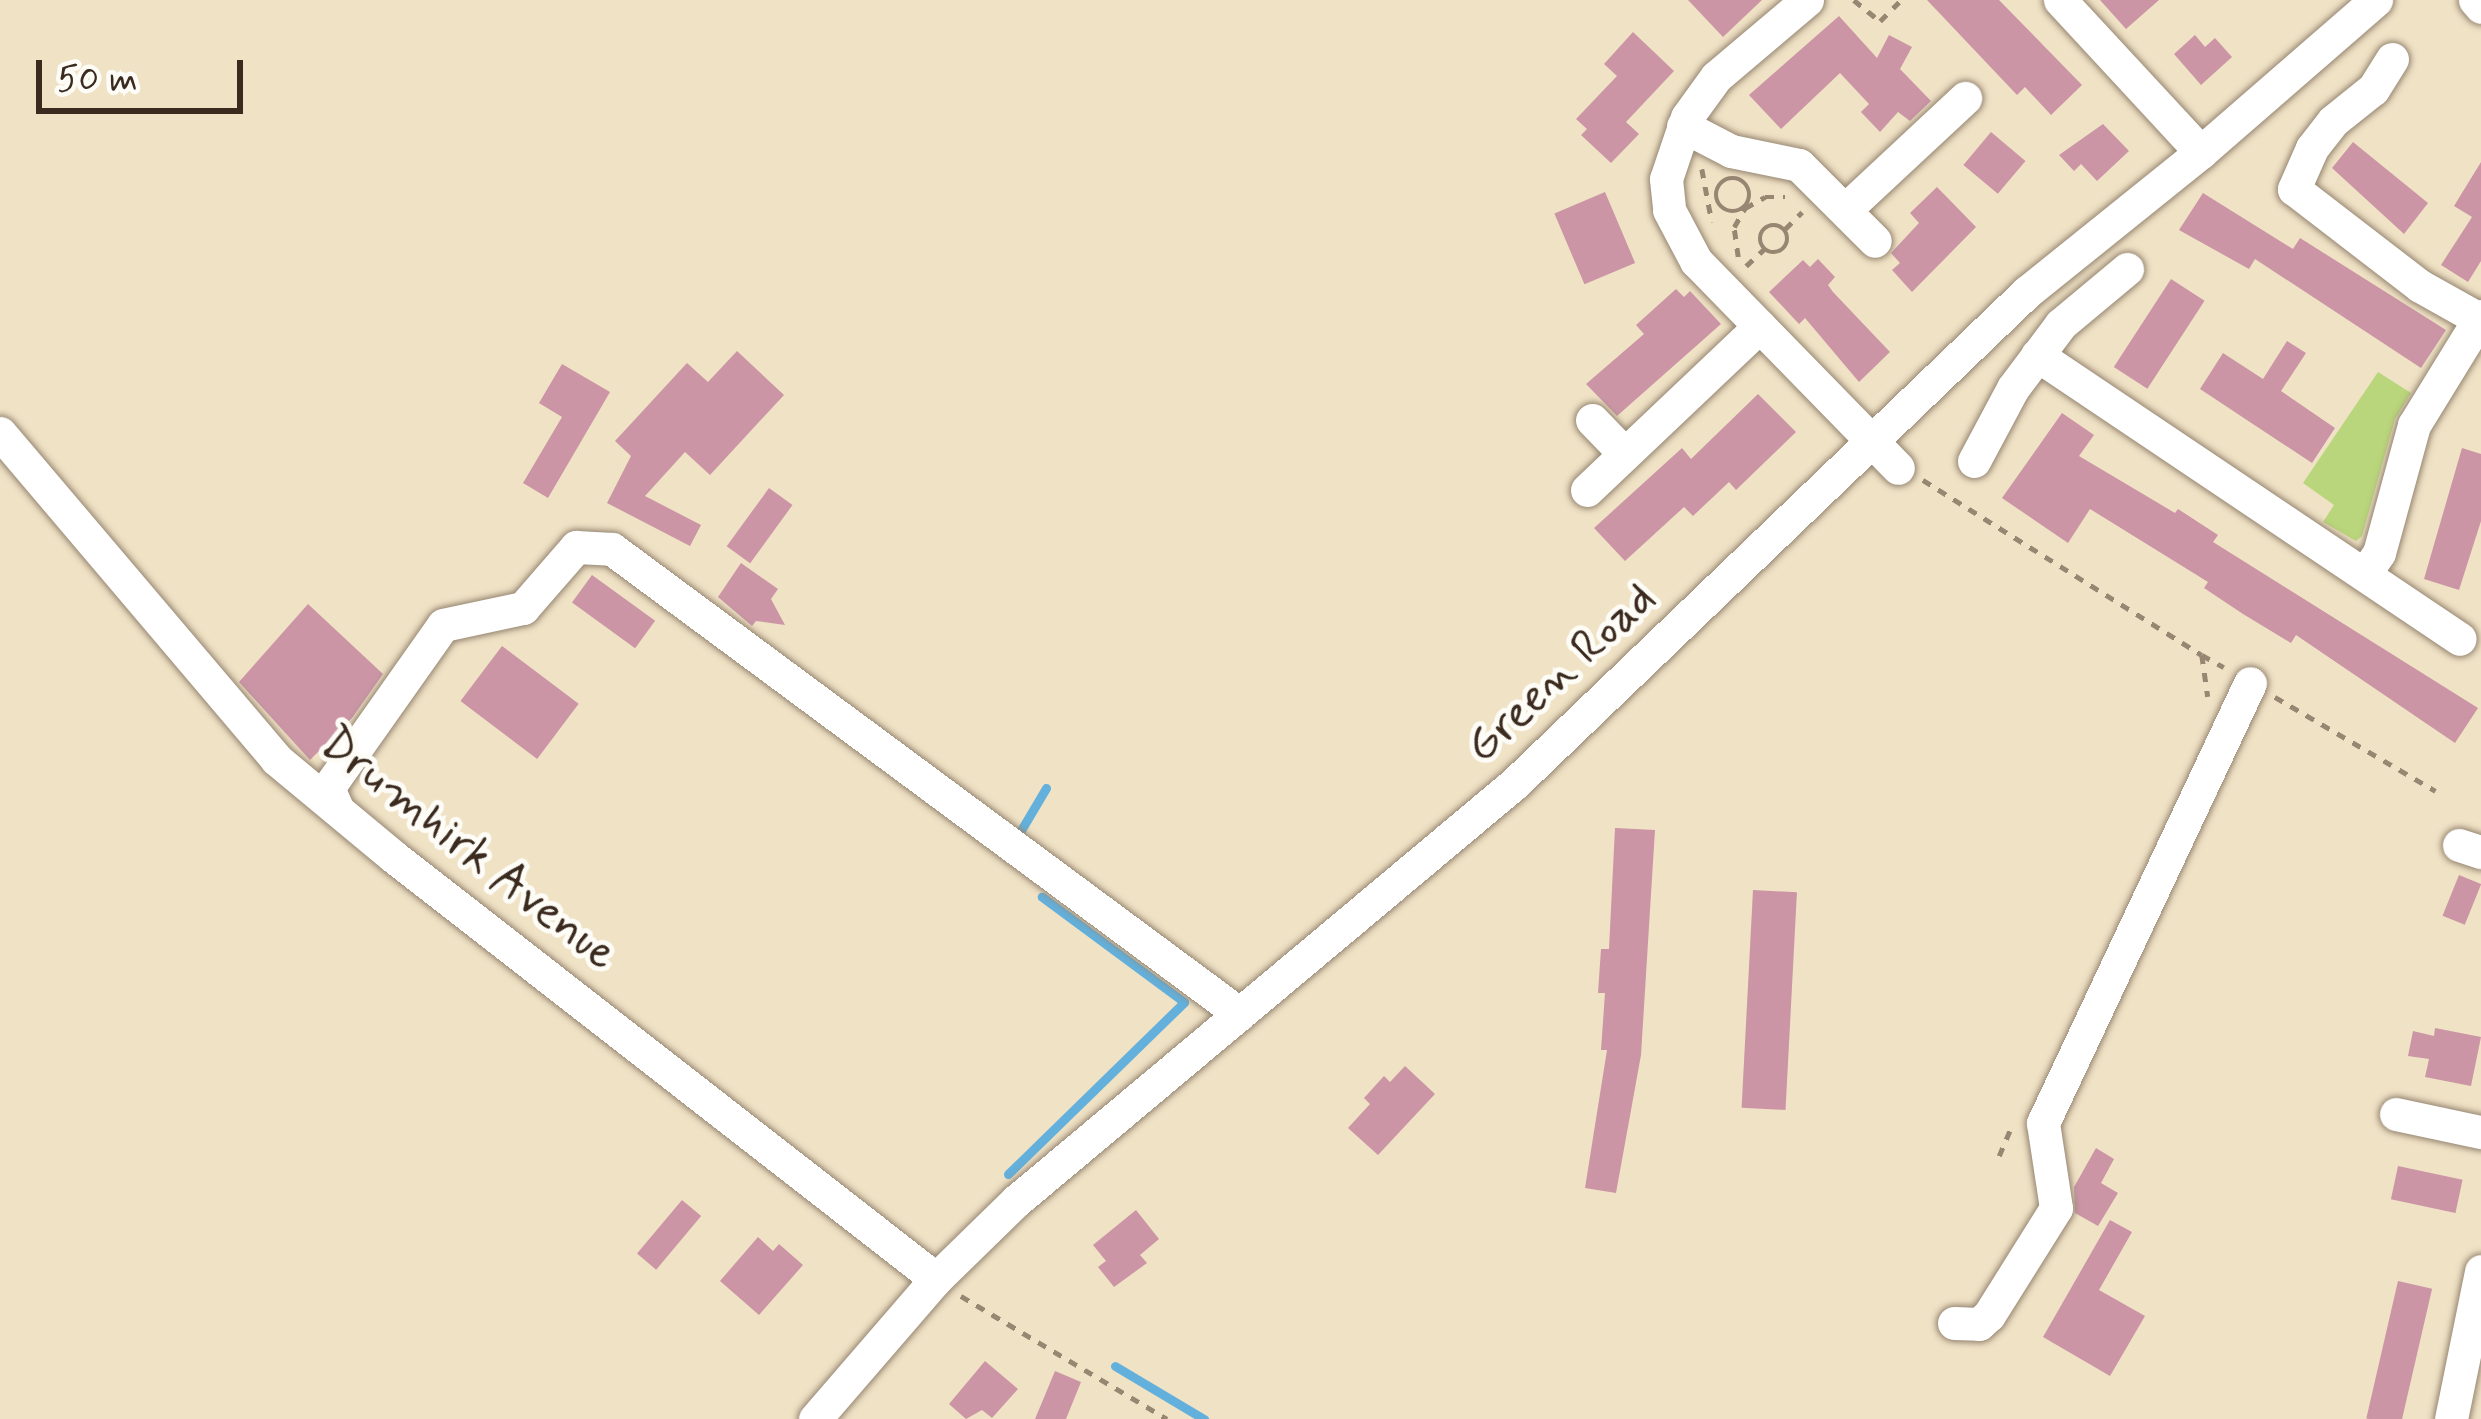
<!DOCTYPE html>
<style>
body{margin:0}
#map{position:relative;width:2481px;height:1419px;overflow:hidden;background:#f0e2c5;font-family:Mynerve,sans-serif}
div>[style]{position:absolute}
.green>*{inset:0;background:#bad67c}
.stream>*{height:9px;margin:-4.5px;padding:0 4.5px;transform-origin:4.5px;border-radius:4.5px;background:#63b0dc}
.building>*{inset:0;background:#cb95a6;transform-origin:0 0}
.path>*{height:4.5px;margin-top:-2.25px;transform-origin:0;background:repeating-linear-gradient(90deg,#968672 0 9px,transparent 0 18px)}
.path>.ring{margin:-2.25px;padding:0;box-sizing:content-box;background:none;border:4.5px solid #968672;border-radius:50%}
.roads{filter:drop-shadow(0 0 3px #968672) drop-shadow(0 0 3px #968672)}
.minor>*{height:33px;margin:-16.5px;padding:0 16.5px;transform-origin:16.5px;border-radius:16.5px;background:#fff}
span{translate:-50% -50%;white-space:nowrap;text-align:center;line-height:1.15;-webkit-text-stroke:10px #fdfcf7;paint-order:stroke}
.street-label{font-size:48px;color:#3b2a1e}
.scale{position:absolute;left:36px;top:60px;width:207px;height:54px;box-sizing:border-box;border:6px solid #3b2a1e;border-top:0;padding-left:15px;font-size:36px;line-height:42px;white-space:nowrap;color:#3b2a1e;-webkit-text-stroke:9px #fdfcf7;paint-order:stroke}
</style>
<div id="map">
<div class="green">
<i style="clip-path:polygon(2378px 372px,2411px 393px,2395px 419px,2362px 536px,2356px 541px,2323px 522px,2334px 505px,2303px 483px)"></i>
</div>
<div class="stream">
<i style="left:1017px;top:837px;width:57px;rotate:-59.4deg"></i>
<i style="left:1008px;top:1174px;width:246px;rotate:-44.3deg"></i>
<i style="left:1184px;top:1002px;width:177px;rotate:-143.5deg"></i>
<i style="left:1115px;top:1366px;width:104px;rotate:30.8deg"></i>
</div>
<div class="building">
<i style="clip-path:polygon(1688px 0,1762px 0,1723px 37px)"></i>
<i style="clip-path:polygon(1927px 0,1999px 0,2082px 85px,2051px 115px,2025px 87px,2017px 95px)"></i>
<i style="clip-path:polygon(2100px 0,2159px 0,2126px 29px)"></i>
<i style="clip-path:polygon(1839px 16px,1877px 58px,1889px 35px,1912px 47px,1900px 69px,1931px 101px,1910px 121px,1898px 112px,1880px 132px,1861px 112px,1869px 104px,1840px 73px,1781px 129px,1749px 95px)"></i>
<i style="clip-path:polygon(1633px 32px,1674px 71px,1626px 122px,1639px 134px,1611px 163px,1581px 135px,1587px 129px,1576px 119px,1617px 76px,1604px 64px)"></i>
<i style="clip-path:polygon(2195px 35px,2205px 47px,2215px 38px,2232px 57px,2201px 85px,2174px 54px)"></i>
<i style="clip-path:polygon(2103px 124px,2129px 151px,2097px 181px,2081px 164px,2074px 171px,2059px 155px)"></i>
<i style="left:1991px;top:132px;width:45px;height:43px;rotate:40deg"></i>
<i style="clip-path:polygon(2353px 142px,2428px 203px,2404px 234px,2332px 168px)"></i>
<i style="clip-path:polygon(2481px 162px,2481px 261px,2468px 282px,2441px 265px,2472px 217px,2454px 206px)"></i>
<i style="clip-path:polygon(1937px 187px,1976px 227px,1912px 292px,1892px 270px,1900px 263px,1891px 253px,1919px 223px,1910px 213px)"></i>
<i style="left:1605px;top:192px;width:77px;height:55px;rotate:67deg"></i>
<i style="clip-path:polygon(2203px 193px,2293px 249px,2300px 238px,2446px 330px,2421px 368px,2255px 259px,2249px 269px,2179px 230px)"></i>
<i style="clip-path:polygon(1818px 259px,1835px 277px,1828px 285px,1833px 292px,1890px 352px,1859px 382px,1805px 318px,1799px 324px,1769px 292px,1803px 260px,1810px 267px)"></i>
<i style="left:2171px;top:279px;width:40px;height:105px;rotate:33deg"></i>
<i style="clip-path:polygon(1676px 289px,1684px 297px,1690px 291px,1721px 324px,1617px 416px,1586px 384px,1644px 334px,1636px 325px)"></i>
<i style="clip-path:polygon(2287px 341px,2306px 353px,2281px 391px,2335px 428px,2312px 463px,2200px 389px,2223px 353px,2263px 379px)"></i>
<i style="clip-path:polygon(737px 351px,784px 395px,710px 475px,685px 452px,645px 496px,701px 525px,690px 546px,607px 503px,631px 456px,615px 441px,687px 363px,708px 382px)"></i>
<i style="clip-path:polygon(562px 364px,610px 392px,548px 498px,523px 483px,562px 417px,539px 403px)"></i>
<i style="clip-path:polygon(1758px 394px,1796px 432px,1736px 490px,1729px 482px,1693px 516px,1684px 507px,1625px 561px,1594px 528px,1682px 448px,1691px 459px)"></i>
<i style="clip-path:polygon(2062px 413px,2094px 435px,2079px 456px,2175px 513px,2178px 509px,2218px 535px,2213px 542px,2478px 708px,2455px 743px,2296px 635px,2291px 643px,2243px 614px,2204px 588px,2208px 582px,2090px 509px,2068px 543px,2002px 498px)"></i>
<i style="clip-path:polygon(2462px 448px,2481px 454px,2481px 521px,2459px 590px,2424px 579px)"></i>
<i style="left:769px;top:488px;width:29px;height:72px;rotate:36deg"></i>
<i style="clip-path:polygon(741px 563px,778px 589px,771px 599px,785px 625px,756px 621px,752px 626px,718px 597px)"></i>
<i style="left:592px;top:575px;width:78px;height:34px;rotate:36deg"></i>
<i style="clip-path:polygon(308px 604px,383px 674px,352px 718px,310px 760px,239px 682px)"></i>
<i style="left:502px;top:646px;width:96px;height:69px;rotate:37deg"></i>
<i style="clip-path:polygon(1615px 828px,1655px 830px,1641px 1055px,1616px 1193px,1585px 1188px,1607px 1050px,1601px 1050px,1605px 993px,1598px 993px,1601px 949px,1609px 949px)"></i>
<i style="left:2459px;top:875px;width:24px;height:44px;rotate:22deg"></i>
<i style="left:1753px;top:890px;width:44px;height:218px;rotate:3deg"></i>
<i style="clip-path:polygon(2435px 1028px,2481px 1037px,2471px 1086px,2425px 1077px,2429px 1059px,2408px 1056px,2413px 1031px,2434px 1036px)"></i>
<i style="clip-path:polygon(1405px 1066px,1435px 1094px,1378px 1155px,1348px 1128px,1370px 1104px,1364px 1098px,1384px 1076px,1390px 1082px)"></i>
<i style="clip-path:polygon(2096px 1148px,2114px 1159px,2101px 1183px,2118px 1193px,2098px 1226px,2075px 1213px,2074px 1187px)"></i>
<i style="left:2398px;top:1166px;width:66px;height:34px;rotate:12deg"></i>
<i style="left:682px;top:1200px;width:25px;height:70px;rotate:40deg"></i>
<i style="clip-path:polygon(1136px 1210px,1159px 1239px,1140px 1255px,1147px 1263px,1114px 1287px,1098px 1267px,1106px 1261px,1093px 1245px)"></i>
<i style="clip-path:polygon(2110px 1220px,2132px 1232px,2099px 1290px,2145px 1316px,2110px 1376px,2043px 1337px)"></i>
<i style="clip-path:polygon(758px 1237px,773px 1251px,779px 1244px,803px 1265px,759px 1315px,720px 1281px)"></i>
<i style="left:2398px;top:1281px;width:35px;height:141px;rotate:13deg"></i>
<i style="clip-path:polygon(985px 1361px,1018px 1389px,992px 1418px,982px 1410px,966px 1419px,949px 1404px)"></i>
<i style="clip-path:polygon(1055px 1371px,1081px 1382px,1066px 1419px,1035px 1419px)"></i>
</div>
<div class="path">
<i style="left:1854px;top:0;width:33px;rotate:39deg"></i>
<i style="left:1880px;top:21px;width:30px;rotate:-45deg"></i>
<i style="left:1702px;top:169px;width:54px;rotate:79.3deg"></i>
<i class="ring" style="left:1716px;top:178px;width:29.5px;height:29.5px"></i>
<i class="ring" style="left:1760px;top:225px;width:23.5px;height:23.5px"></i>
<i style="left:1785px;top:229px;width:24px;rotate:-45deg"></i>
<i style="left:1738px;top:257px;width:30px;rotate:-98deg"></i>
<i style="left:1734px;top:227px;width:22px;rotate:-60deg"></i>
<i style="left:1745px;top:208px;width:23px;rotate:-29deg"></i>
<i style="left:1765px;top:197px;width:20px"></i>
<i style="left:1746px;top:266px;width:25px;rotate:-43deg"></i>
<i style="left:1923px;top:480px;width:329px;rotate:32.1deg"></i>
<i style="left:2202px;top:655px;width:42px;rotate:81.9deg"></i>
<i style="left:2202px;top:655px;width:25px;rotate:29deg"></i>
<i style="left:2275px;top:697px;width:186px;rotate:30.3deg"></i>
<i style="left:1999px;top:1156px;width:30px;rotate:-67deg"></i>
<i style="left:961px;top:1296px;width:240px;rotate:30.8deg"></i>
</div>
<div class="roads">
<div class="minor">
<i style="left:1807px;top:0;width:119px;rotate:139.8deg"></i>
<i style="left:1716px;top:77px;width:49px;rotate:125.9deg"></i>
<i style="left:1687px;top:117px;width:65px;rotate:108.7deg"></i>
<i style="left:1666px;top:179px;width:31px;rotate:84deg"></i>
<i style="left:1669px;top:210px;width:58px;rotate:62.1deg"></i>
<i style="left:1696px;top:261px;width:289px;rotate:45.7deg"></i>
<i style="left:2060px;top:0;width:207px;rotate:47.2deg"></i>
<i style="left:2475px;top:0;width:9px;rotate:49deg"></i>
<i style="left:2392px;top:59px;width:36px;rotate:122deg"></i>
<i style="left:2373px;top:89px;width:51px;rotate:141.3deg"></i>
<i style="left:2333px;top:121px;width:34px;rotate:128deg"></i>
<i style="left:2312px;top:148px;width:45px;rotate:113.7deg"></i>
<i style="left:2294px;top:189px;width:159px;rotate:37.6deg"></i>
<i style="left:2420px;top:286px;width:68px;rotate:29.2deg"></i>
<i style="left:1683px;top:126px;width:54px;rotate:27.5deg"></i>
<i style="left:1731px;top:151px;width:69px;rotate:11.6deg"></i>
<i style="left:1799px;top:165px;width:107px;rotate:45deg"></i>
<i style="left:1846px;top:209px;width:163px;rotate:-43deg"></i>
<i style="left:2037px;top:355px;width:509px;rotate:33.88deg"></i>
<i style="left:1592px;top:420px;width:47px;rotate:45.9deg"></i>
<i style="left:0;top:433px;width:427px;rotate:49.7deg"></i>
<i style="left:276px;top:759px;width:153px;rotate:39.7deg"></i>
<i style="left:394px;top:857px;width:687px;rotate:37.9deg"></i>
<i style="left:1974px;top:461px;width:83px;rotate:-61.9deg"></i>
<i style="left:2013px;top:388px;width:80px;rotate:-53.1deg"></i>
<i style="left:2061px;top:324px;width:86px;rotate:-39.8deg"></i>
<i style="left:1587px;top:490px;width:238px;rotate:-43.5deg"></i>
<i style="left:2366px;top:572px;width:23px;rotate:-56deg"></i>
<i style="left:2379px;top:553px;width:133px;rotate:-74.7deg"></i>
<i style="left:2414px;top:425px;width:128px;rotate:-58.4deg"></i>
<i style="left:337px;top:808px;width:22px;rotate:-114deg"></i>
<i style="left:328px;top:788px;width:199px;rotate:-54.8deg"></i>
<i style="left:443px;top:625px;width:82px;rotate:-12deg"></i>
<i style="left:523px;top:608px;width:81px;rotate:-49deg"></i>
<i style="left:576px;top:547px;width:36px;rotate:3deg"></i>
<i style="left:612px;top:549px;width:781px;rotate:36.52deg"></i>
<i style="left:2459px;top:845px;width:23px;rotate:18deg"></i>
<i style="left:2396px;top:1114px;width:87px;rotate:12deg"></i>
<i style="left:1954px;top:1323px;width:25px;rotate:2deg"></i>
<i style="left:1979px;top:1324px;width:13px;rotate:-42deg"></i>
<i style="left:1989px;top:1315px;width:126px;rotate:-57.9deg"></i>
<i style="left:2056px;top:1208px;width:86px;rotate:-98.7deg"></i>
<i style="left:2043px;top:1123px;width:486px;rotate:-64.8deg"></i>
<i style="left:815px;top:1419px;width:185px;rotate:-49.2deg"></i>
<i style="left:936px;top:1279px;width:112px;rotate:-44.3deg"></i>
<i style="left:1016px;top:1201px;width:651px;rotate:-39.95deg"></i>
<i style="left:1515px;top:783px;width:709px;rotate:-43.8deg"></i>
<i style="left:2027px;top:292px;width:223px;rotate:-38.8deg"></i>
<i style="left:2201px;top:152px;width:232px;rotate:-41deg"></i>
<i style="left:2451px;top:1419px;width:151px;rotate:-78.5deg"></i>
</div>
</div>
<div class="street-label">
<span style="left:1561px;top:673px;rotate:-43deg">Green Road</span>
<span style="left:468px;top:849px;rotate:38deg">Drumhirk Avenue</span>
</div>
<div class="scale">50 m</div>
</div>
